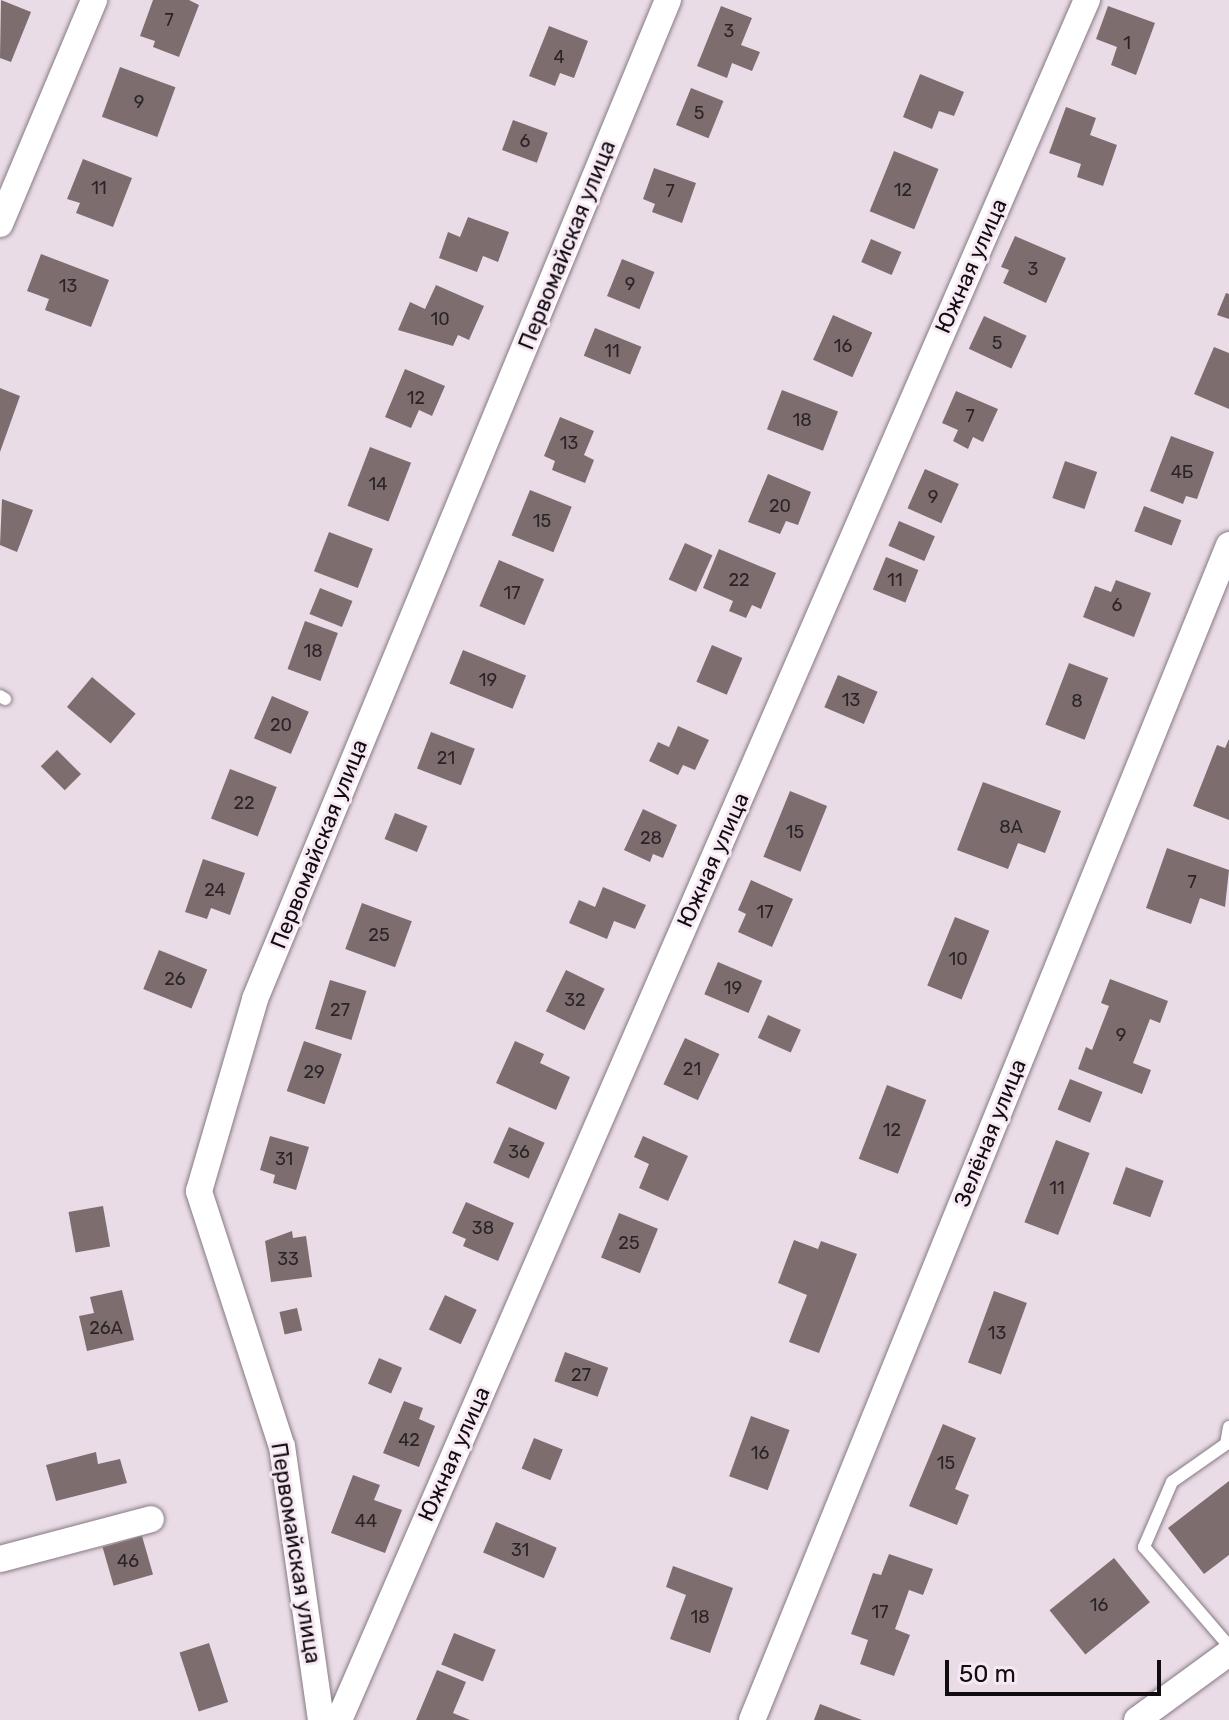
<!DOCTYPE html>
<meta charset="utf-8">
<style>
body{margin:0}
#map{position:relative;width:1229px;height:1720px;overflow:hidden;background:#eadce7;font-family:Rubik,sans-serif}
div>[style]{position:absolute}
.building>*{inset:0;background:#7d6d6f;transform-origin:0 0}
.roads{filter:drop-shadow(0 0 2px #867a83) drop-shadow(0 0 2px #867a83)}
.lane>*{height:12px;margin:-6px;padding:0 6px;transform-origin:6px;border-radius:6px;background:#fff}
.street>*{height:26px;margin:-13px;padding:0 13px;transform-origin:13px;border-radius:13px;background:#fff}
span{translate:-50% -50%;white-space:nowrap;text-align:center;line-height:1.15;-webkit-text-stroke:6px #f7e9f4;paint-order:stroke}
.number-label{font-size:18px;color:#2b2427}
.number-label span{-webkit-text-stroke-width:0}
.street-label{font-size:22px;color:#100c0f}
.scale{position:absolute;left:945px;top:1660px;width:216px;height:36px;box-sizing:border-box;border:4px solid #100c0f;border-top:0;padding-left:10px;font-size:24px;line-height:28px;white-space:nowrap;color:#100c0f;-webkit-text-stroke:6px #f7e9f4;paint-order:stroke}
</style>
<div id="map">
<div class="building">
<i style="clip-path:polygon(1px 0,31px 12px,11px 62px,0 58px)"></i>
<i style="clip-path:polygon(153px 0,189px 0,199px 5px,179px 57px,153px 47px,155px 41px,140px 36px)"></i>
<i style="clip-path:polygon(721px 6px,752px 18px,741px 45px,760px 52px,752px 71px,732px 63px,727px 78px,697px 66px)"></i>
<i style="clip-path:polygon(1108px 6px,1155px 23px,1136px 75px,1111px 65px,1117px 47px,1096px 39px)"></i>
<i style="clip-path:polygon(549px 26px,588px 41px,574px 78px,560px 73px,555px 86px,529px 76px)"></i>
<i style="left:120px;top:67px;width:59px;height:53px;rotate:20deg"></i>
<i style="clip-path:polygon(920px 74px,964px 92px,954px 116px,939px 111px,932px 129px,903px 117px)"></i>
<i style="left:691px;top:88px;width:35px;height:40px;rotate:22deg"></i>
<i style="clip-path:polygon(1066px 107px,1096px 118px,1090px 135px,1117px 145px,1103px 186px,1077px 177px,1081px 164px,1049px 153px)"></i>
<i style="left:513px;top:120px;width:37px;height:32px;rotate:20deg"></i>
<i style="left:894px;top:151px;width:48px;height:65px;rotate:22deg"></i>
<i style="clip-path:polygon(83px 159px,132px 178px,113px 227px,76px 213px,80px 203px,67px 199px)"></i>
<i style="clip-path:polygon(654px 168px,696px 183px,682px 223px,652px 212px,655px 204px,643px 199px)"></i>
<i style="clip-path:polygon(468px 217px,509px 232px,498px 262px,483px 256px,477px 272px,439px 258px,448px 232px,460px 237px)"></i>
<i style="clip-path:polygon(1015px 236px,1066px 258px,1046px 303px,1003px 283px,1009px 270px,1001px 267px)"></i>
<i style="left:871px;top:239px;width:33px;height:25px;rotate:23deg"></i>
<i style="clip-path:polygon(41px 254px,109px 280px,91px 327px,45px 310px,49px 299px,27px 291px)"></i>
<i style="left:622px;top:259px;width:35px;height:40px;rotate:22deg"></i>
<i style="clip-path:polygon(436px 285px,484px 306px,469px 340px,458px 335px,453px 346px,398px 330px,410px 302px,425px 309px)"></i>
<i style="clip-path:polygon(1226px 293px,1229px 294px,1229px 319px,1217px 315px)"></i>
<i style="left:833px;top:315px;width:43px;height:49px;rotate:24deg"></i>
<i style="left:984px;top:316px;width:47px;height:36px;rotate:25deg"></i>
<i style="left:595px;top:328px;width:50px;height:30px;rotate:22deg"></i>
<i style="clip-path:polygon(1214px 347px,1229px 353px,1229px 409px,1194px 394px)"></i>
<i style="clip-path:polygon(405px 369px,445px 386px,432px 416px,419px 410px,411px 428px,385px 417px)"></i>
<i style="clip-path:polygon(0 388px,20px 396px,0 452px)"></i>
<i style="left:782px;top:390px;width:60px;height:42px;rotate:21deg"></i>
<i style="clip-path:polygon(956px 391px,998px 409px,983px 442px,973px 437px,968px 449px,953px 441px,958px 430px,942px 423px)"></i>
<i style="clip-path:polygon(560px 417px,594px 431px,584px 455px,594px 460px,585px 483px,552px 470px,555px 461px,544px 456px)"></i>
<i style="clip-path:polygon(1171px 436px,1214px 452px,1197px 499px,1186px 496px,1183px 504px,1150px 491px)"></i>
<i style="left:370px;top:447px;width:44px;height:63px;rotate:21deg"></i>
<i style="left:1065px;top:461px;width:34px;height:39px;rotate:19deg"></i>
<i style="left:925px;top:469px;width:37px;height:43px;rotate:24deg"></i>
<i style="clip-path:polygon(768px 474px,811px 492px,798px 525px,786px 521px,780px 534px,748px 522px)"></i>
<i style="left:530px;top:490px;width:45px;height:49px;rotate:22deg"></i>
<i style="clip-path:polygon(2px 499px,33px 510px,17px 552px,0 545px)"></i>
<i style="left:1144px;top:506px;width:40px;height:27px;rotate:21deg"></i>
<i style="left:899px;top:521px;width:39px;height:27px;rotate:23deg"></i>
<i style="left:329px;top:532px;width:47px;height:42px;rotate:21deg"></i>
<i style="left:685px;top:543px;width:30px;height:40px;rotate:24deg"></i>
<i style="clip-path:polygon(719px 549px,776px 573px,761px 609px,752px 605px,746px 618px,729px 611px,733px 601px,703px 588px)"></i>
<i style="left:886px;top:557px;width:35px;height:35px;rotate:22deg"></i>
<i style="left:499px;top:560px;width:49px;height:50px;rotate:23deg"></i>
<i style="clip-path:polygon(1116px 580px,1151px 593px,1134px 637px,1083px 617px,1095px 586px,1111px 592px)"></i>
<i style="left:320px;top:588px;width:35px;height:28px;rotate:22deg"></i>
<i style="left:305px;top:621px;width:35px;height:51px;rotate:20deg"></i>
<i style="left:712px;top:645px;width:33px;height:40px;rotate:23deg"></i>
<i style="left:463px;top:650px;width:68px;height:36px;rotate:22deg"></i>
<i style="left:1069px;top:663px;width:42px;height:66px;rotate:21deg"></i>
<i style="left:838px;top:675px;width:43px;height:35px;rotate:23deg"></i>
<i style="left:92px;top:677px;width:57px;height:39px;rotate:40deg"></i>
<i style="left:272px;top:696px;width:40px;height:46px;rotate:23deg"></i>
<i style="clip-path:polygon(678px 726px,709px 740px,695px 770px,683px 765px,678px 775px,649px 761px,658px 742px,669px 747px)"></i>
<i style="left:431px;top:732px;width:47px;height:39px;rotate:21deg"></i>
<i style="clip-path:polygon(1229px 739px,1229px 820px,1193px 806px,1217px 745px,1225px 748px)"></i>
<i style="left:57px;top:750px;width:34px;height:23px;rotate:45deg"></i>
<i style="left:230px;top:769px;width:50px;height:53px;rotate:21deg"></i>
<i style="clip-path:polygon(983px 782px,1061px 811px,1045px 853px,1018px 843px,1008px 869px,957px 850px)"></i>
<i style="left:790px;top:791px;width:40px;height:71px;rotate:22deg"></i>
<i style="clip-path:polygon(643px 809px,677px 825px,663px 858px,653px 854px,650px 862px,624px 850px)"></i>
<i style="left:395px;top:813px;width:35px;height:28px;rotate:22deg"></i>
<i style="clip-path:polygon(1167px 848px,1229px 870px,1225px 907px,1200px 898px,1191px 924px,1146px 908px)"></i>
<i style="clip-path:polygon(203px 859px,245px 873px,230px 915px,211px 908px,207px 919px,185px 912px)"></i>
<i style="clip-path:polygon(751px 880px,793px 899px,772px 947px,738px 932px,746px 914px,738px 910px)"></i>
<i style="clip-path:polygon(603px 887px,646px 905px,635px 929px,614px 921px,607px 939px,569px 923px,579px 900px,595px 907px)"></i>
<i style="left:362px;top:903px;width:53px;height:49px;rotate:20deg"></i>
<i style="left:955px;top:917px;width:37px;height:74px;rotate:22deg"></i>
<i style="left:159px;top:950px;width:52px;height:42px;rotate:22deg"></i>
<i style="left:718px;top:962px;width:48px;height:35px;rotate:23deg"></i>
<i style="left:566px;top:970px;width:43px;height:46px;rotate:26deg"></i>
<i style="clip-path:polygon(1110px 979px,1168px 1001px,1160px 1023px,1150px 1019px,1133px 1063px,1151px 1070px,1142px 1094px,1078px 1069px,1086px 1047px,1092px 1050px,1109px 1006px,1101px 1003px)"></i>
<i style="left:330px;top:980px;width:38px;height:51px;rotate:17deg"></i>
<i style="left:768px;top:1015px;width:36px;height:25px;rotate:24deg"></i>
<i style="left:685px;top:1038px;width:38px;height:51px;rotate:25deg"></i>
<i style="left:304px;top:1041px;width:40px;height:53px;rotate:19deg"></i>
<i style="clip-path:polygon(515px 1041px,544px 1054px,540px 1063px,570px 1077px,556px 1110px,496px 1083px)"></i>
<i style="left:1070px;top:1079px;width:35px;height:33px;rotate:22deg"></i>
<i style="left:887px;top:1085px;width:42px;height:79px;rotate:21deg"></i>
<i style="left:509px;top:1127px;width:39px;height:39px;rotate:24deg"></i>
<i style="clip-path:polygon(270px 1136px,309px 1147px,296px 1190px,273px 1183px,275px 1175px,260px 1170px)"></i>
<i style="clip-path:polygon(643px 1136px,688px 1156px,668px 1201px,639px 1188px,649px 1164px,634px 1157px)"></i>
<i style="left:1056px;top:1140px;width:36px;height:88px;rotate:21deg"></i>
<i style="left:1126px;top:1167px;width:40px;height:39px;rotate:20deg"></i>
<i style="clip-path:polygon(466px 1202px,514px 1223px,498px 1261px,463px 1246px,466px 1239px,452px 1233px)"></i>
<i style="left:103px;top:1206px;width:41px;height:35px;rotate:80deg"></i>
<i style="left:619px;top:1213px;width:42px;height:48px;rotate:22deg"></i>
<i style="clip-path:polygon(292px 1231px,293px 1238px,306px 1236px,312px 1277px,271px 1282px,265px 1241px)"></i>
<i style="clip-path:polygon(794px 1240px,818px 1249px,821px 1241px,857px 1254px,819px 1353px,789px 1342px,807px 1295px,778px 1283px)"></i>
<i style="clip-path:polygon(122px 1290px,134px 1340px,87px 1351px,79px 1316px,94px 1313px,90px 1297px)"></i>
<i style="left:994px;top:1291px;width:35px;height:76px;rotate:20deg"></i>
<i style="left:445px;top:1295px;width:35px;height:38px;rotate:25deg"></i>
<i style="left:297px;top:1308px;width:23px;height:18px;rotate:77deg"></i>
<i style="left:565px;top:1352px;width:46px;height:31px;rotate:20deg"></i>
<i style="left:379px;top:1358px;width:25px;height:28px;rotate:23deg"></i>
<i style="clip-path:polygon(404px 1401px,423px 1408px,419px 1419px,435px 1426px,419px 1467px,383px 1453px)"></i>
<i style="left:751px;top:1416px;width:41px;height:64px;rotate:20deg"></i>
<i style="clip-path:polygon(943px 1424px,976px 1438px,955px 1489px,969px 1495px,957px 1525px,909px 1506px)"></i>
<i style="left:534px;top:1438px;width:31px;height:33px;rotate:22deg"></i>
<i style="clip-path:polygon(96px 1452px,98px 1464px,120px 1459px,127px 1483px,56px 1501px,46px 1465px)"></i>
<i style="clip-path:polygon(353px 1475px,380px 1485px,374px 1500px,402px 1510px,385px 1553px,331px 1533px)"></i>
<i style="clip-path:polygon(1229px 1481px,1229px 1555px,1204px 1574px,1168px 1528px)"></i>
<i style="left:496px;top:1522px;width:66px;height:33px;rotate:23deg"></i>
<i style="left:142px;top:1536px;width:40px;height:41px;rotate:74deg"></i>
<i style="clip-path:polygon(889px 1554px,933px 1569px,923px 1595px,909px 1590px,895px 1629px,910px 1635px,894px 1676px,860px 1664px,868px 1640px,851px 1634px,873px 1573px,881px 1575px)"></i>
<i style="left:1114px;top:1558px;width:57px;height:83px;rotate:51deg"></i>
<i style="clip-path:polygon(673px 1566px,733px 1588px,710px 1653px,670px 1639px,686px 1595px,666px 1587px)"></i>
<i style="left:454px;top:1633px;width:45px;height:34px;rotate:22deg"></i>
<i style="left:209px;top:1643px;width:62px;height:31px;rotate:72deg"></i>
<i style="clip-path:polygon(437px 1670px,466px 1682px,453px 1713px,470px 1720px,416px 1720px)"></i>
<i style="clip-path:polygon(820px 1704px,862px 1720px,814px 1720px)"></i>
</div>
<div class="roads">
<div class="lane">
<i style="left:0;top:696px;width:6px;rotate:31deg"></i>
<i style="left:1229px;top:1427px;width:17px;rotate:100deg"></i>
<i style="left:1226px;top:1444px;width:66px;rotate:144.9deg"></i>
<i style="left:1172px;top:1482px;width:71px;rotate:113.3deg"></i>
<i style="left:1144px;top:1547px;width:130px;rotate:49.4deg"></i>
</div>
<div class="street">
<i style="left:0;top:224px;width:243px;rotate:-67.2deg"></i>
<i style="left:0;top:1559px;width:156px;rotate:-14.8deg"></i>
<i style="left:321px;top:1720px;width:276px;rotate:-98.1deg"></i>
<i style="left:282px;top:1447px;width:269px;rotate:-108deg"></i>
<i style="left:199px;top:1191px;width:200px;rotate:-73.7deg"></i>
<i style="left:255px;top:999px;width:1081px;rotate:-67.54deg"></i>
<i style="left:339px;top:1720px;width:1876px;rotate:-66.5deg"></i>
<i style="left:752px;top:1720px;width:1268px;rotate:-67.9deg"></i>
<i style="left:1137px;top:1720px;width:114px;rotate:-36.1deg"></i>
</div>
</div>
<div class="number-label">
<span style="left:169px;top:20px">7</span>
<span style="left:729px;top:31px">3</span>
<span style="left:1127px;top:43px">1</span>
<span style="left:559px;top:57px">4</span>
<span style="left:139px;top:102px">9</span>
<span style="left:699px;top:113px">5</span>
<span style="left:525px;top:141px">6</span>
<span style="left:99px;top:188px">11</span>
<span style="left:903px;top:190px">12</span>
<span style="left:670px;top:191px">7</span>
<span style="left:1033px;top:269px">3</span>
<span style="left:630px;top:284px">9</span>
<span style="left:68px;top:286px">13</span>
<span style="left:440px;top:319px">10</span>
<span style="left:997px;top:343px">5</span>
<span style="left:843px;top:346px">16</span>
<span style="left:612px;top:351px">11</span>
<span style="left:416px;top:398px">12</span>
<span style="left:970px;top:416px">7</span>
<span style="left:802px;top:420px">18</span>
<span style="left:569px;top:443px">13</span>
<span style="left:1182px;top:472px">4Б</span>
<span style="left:378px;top:484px">14</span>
<span style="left:933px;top:497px">9</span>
<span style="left:780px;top:506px">20</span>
<span style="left:542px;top:521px">15</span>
<span style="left:739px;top:580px">22</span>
<span style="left:895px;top:580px">11</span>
<span style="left:512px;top:593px">17</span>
<span style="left:1117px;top:605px">6</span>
<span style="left:313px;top:651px">18</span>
<span style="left:488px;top:680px">19</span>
<span style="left:851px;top:700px">13</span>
<span style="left:1077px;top:701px">8</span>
<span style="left:281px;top:725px">20</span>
<span style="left:446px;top:758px">21</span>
<span style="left:244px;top:803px">22</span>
<span style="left:1011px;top:827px">8А</span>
<span style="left:795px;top:832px">15</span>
<span style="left:651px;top:838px">28</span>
<span style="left:1192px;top:882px">7</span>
<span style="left:215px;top:890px">24</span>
<span style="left:765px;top:912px">17</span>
<span style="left:379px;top:935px">25</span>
<span style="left:958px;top:959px">10</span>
<span style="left:175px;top:979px">26</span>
<span style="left:733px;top:988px">19</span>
<span style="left:575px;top:1000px">32</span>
<span style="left:340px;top:1010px">27</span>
<span style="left:1121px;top:1035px">9</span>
<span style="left:692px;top:1069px">21</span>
<span style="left:314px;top:1072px">29</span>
<span style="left:892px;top:1130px">12</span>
<span style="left:519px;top:1152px">36</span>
<span style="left:284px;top:1159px">31</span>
<span style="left:1057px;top:1188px">11</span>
<span style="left:483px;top:1228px">38</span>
<span style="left:629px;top:1243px">25</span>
<span style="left:288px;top:1259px">33</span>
<span style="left:106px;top:1328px">26А</span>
<span style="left:997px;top:1333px">13</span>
<span style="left:581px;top:1375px">27</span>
<span style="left:409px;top:1440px">42</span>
<span style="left:760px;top:1453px">16</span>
<span style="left:946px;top:1463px">15</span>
<span style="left:366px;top:1521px">44</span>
<span style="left:520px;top:1550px">31</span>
<span style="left:128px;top:1561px">46</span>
<span style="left:1099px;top:1605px">16</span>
<span style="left:880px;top:1612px">17</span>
<span style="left:700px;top:1617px">18</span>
</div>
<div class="street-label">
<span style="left:567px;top:245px;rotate:-68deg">Первомайская улица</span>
<span style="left:971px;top:266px;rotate:-66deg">Южная улица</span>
<span style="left:319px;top:844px;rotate:-68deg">Первомайская улица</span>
<span style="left:713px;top:860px;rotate:-66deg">Южная улица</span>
<span style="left:990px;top:1133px;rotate:-68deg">Зелёная улица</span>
<span style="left:454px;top:1454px;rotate:-66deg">Южная улица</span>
<span style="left:296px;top:1553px;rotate:81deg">Первомайская улица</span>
</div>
<div class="scale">50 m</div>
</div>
